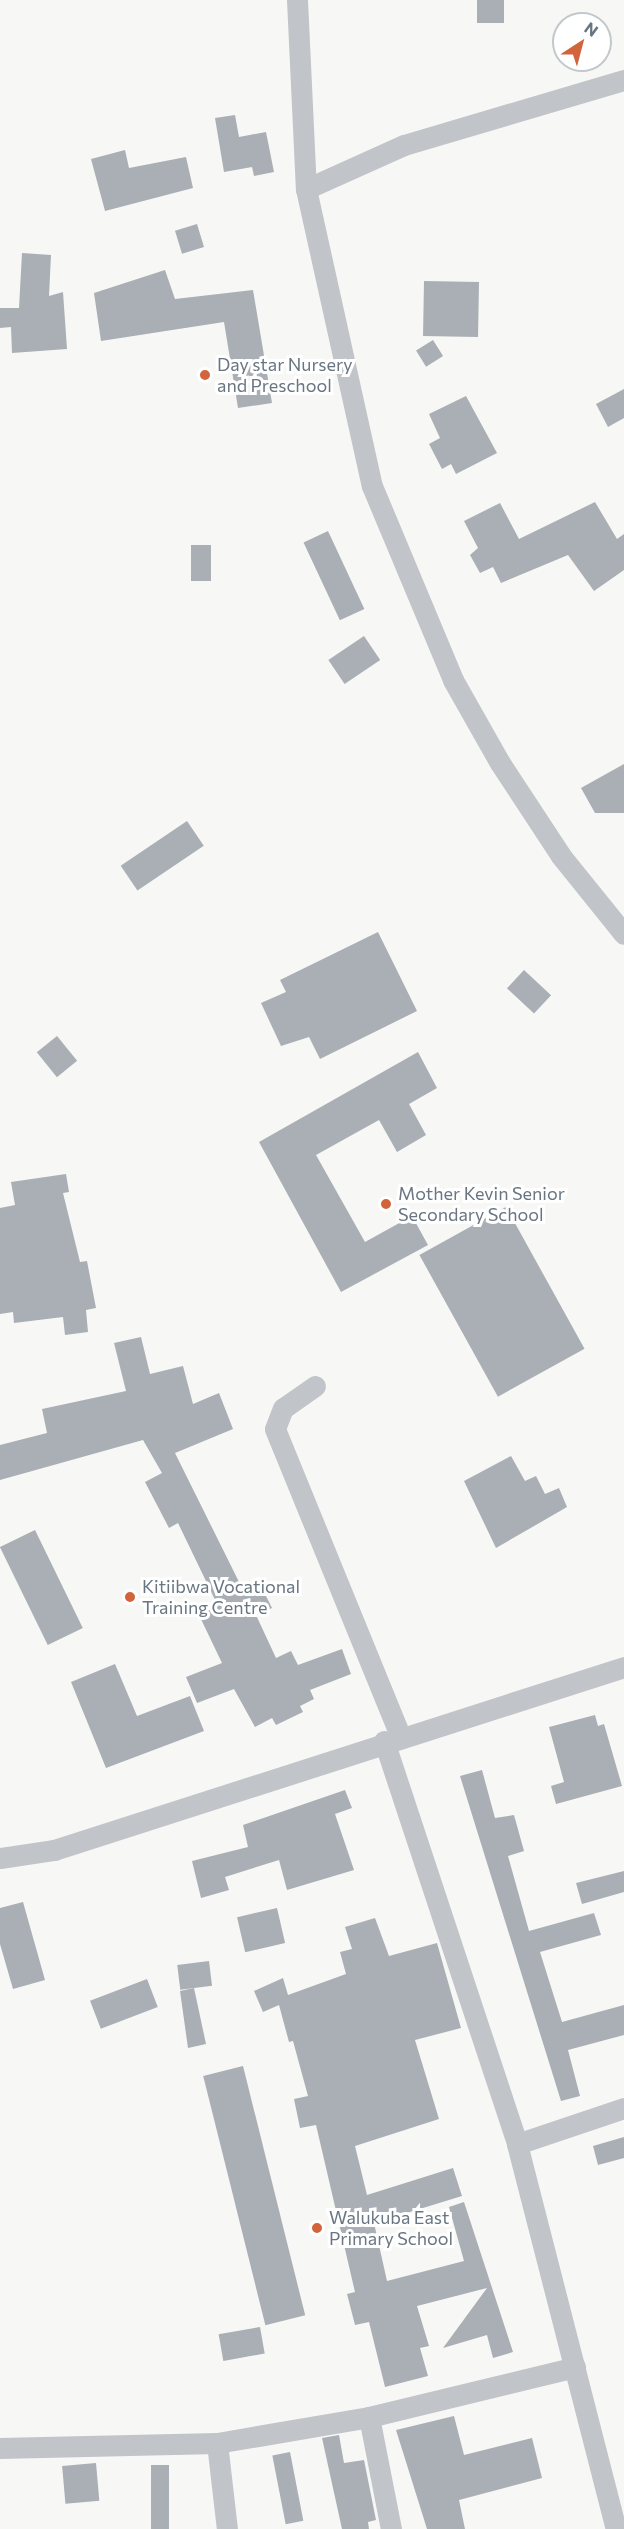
<!DOCTYPE html>
<style>
body{margin:0}
#map{position:relative;width:624px;height:2529px;overflow:hidden;background:#f7f7f5;font-family:Commissioner,sans-serif}
div>[style]{position:absolute}
.building>*{inset:0;background:#a9afb4;transform-origin:0 0}
.minor>*{height:21px;margin:-10.5px;padding:0 10.5px;transform-origin:10.5px;border-radius:10.5px;background:#c1c4c8}
.dots>*{width:16px;height:16px;translate:-50% -50%;box-sizing:border-box;border:3px solid #fff;border-radius:50%}
span{translate:-50% -50%;white-space:nowrap;text-align:center;line-height:1.15;-webkit-text-stroke:6px #fff;paint-order:stroke}
.poi-label{font-size:18px;color:#697682}
.left{translate:0 -50%;text-align:left}
.north{position:absolute;left:552px;top:12px;width:60px;height:60px;box-sizing:border-box;background:#fff;border:2px solid #c3c8cd;border-radius:50%;rotate:36deg;font-size:16px;font-weight:700;line-height:24px;text-align:center;color:#697682}
.north::after{content:'';display:block;margin:auto;width:21px;height:27px;background:#d1643b;clip-path:polygon(50% 0,100% 100%,50% 72%,0 100%)}
</style>
<div id="map">
<div class="building">
<i style="left:477px;top:0;width:27px;height:23px"></i>
<i style="clip-path:polygon(235px 115px,239px 137px,266px 132px,274px 172px,254px 176px,252px 167px,224px 172px,215px 118px)"></i>
<i style="clip-path:polygon(125px 150px,129px 168px,186px 157px,193px 188px,105px 211px,91px 159px)"></i>
<i style="left:197px;top:224px;width:24px;height:23px;rotate:73deg"></i>
<i style="clip-path:polygon(22px 253px,51px 255px,49px 296px,63px 292px,67px 349px,12px 353px,11px 327px,0 328px,0 308px,19px 308px)"></i>
<i style="clip-path:polygon(165px 270px,175px 299px,253px 290px,272px 403px,238px 408px,224px 322px,101px 341px,94px 293px)"></i>
<i style="left:424px;top:281px;width:55px;height:55px;rotate:1deg"></i>
<i style="left:433px;top:340px;width:19px;height:20px;rotate:58deg"></i>
<i style="clip-path:polygon(624px 389px,624px 418px,608px 427px,596px 404px)"></i>
<i style="clip-path:polygon(466px 396px,497px 453px,456px 474px,451px 464px,442px 469px,429px 444px,440px 438px,429px 414px)"></i>
<i style="clip-path:polygon(595px 502px,617px 539px,624px 534px,624px 570px,594px 591px,568px 555px,501px 583px,493px 567px,480px 573px,470px 555px,478px 548px,464px 521px,500px 503px,519px 539px)"></i>
<i style="left:328px;top:531px;width:86px;height:27px;rotate:65deg"></i>
<i style="left:191px;top:545px;width:20px;height:36px"></i>
<i style="left:364px;top:636px;width:29px;height:43px;rotate:56deg"></i>
<i style="clip-path:polygon(624px 764px,624px 813px,595px 813px,581px 788px)"></i>
<i style="left:187px;top:821px;width:30px;height:80px;rotate:56deg"></i>
<i style="clip-path:polygon(378px 932px,417px 1011px,320px 1059px,309px 1037px,281px 1046px,261px 1003px,286px 992px,280px 980px)"></i>
<i style="left:524px;top:970px;width:37px;height:25px;rotate:43deg"></i>
<i style="left:57px;top:1036px;width:32px;height:26px;rotate:51deg"></i>
<i style="clip-path:polygon(418px 1052px,437px 1088px,409px 1104px,426px 1135px,397px 1152px,379px 1120px,316px 1155px,365px 1242px,412px 1216px,428px 1245px,341px 1292px,259px 1142px)"></i>
<i style="clip-path:polygon(66px 1174px,69px 1192px,63px 1193px,80px 1262px,87px 1261px,96px 1308px,86px 1310px,88px 1332px,65px 1335px,63px 1317px,14px 1323px,13px 1312px,0 1314px,0 1208px,15px 1205px,11px 1182px)"></i>
<i style="left:506px;top:1207px;width:162px;height:99px;rotate:61deg"></i>
<i style="clip-path:polygon(141px 1337px,150px 1374px,183px 1366px,193px 1404px,219px 1393px,233px 1429px,175px 1453px,244px 1592px,260px 1584px,272px 1608px,256px 1615px,276px 1658px,291px 1651px,298px 1665px,342px 1649px,351px 1674px,310px 1690px,314px 1699px,300px 1706px,303px 1712px,276px 1725px,272px 1718px,255px 1727px,234px 1689px,197px 1703px,186px 1677px,222px 1663px,199px 1615px,218px 1606px,178px 1523px,169px 1528px,145px 1482px,162px 1473px,143px 1440px,0 1480px,0 1445px,47px 1433px,42px 1409px,126px 1391px,114px 1343px)"></i>
<i style="clip-path:polygon(511px 1456px,525px 1481px,536px 1476px,545px 1494px,559px 1488px,567px 1507px,496px 1548px,464px 1481px)"></i>
<i style="left:35px;top:1530px;width:109px;height:39px;rotate:64deg"></i>
<i style="clip-path:polygon(115px 1664px,137px 1716px,190px 1696px,204px 1731px,106px 1768px,71px 1682px)"></i>
<i style="clip-path:polygon(595px 1715px,598px 1726px,604px 1724px,622px 1786px,556px 1804px,551px 1786px,564px 1782px,549px 1727px)"></i>
<i style="clip-path:polygon(482px 1770px,495px 1818px,514px 1815px,524px 1851px,508px 1856px,529px 1931px,594px 1913px,601px 1935px,540px 1952px,562px 2022px,624px 2005px,624px 2035px,568px 2050px,580px 2096px,561px 2101px,460px 1776px)"></i>
<i style="clip-path:polygon(345px 1790px,352px 1808px,335px 1814px,354px 1870px,287px 1890px,279px 1860px,225px 1877px,229px 1890px,201px 1898px,192px 1861px,248px 1847px,243px 1825px)"></i>
<i style="clip-path:polygon(624px 1871px,624px 1892px,582px 1904px,576px 1883px)"></i>
<i style="clip-path:polygon(23px 1902px,45px 1980px,13px 1989px,0 1944px,0 1908px)"></i>
<i style="left:277px;top:1908px;width:36px;height:41px;rotate:77deg"></i>
<i style="clip-path:polygon(375px 1918px,389px 1956px,437px 1943px,461px 2028px,415px 2040px,439px 2119px,355px 2146px,367px 2195px,453px 2168px,462px 2196px,374px 2223px,387px 2281px,464px 2261px,449px 2207px,464px 2202px,513px 2352px,493px 2358px,487px 2335px,443px 2348px,487px 2288px,417px 2306px,429px 2346px,420px 2348px,428px 2376px,385px 2387px,369px 2322px,355px 2325px,347px 2294px,355px 2292px,316px 2125px,300px 2128px,294px 2099px,308px 2096px,293px 2041px,289px 2042px,279px 2005px,263px 2012px,254px 1991px,283px 1978px,288px 1995px,346px 1974px,340px 1952px,352px 1949px,345px 1927px)"></i>
<i style="left:209px;top:1961px;width:25px;height:32px;rotate:83deg"></i>
<i style="left:147px;top:1979px;width:30px;height:61px;rotate:69deg"></i>
<i style="clip-path:polygon(194px 1988px,206px 2044px,188px 2048px,180px 1991px)"></i>
<i style="left:243px;top:2066px;width:257px;height:41px;rotate:76deg"></i>
<i style="clip-path:polygon(624px 2137px,624px 2158px,598px 2165px,593px 2146px)"></i>
<i style="left:260px;top:2327px;width:27px;height:42px;rotate:80deg"></i>
<i style="clip-path:polygon(454px 2416px,464px 2455px,532px 2438px,542px 2478px,459px 2500px,465px 2529px,427px 2529px,396px 2430px)"></i>
<i style="clip-path:polygon(339px 2435px,344px 2463px,364px 2460px,376px 2520px,368px 2522px,369px 2529px,342px 2529px,322px 2438px)"></i>
<i style="left:290px;top:2452px;width:70px;height:18px;rotate:79deg"></i>
<i style="left:96px;top:2463px;width:38px;height:34px;rotate:85deg"></i>
<i style="left:151px;top:2465px;width:18px;height:64px"></i>
</div>
<div class="minor">
<i style="left:297px;top:0;width:189px;rotate:87.3deg"></i>
<i style="left:306px;top:189px;width:304px;rotate:77.5deg"></i>
<i style="left:372px;top:486px;width:210px;rotate:67.3deg"></i>
<i style="left:453px;top:680px;width:95px;rotate:60.5deg"></i>
<i style="left:500px;top:763px;width:111px;rotate:56.7deg"></i>
<i style="left:561px;top:856px;width:100px;rotate:51.1deg"></i>
<i style="left:306px;top:189px;width:107px;rotate:-24.2deg"></i>
<i style="left:404px;top:145px;width:229px;rotate:-16.5deg"></i>
<i style="left:315px;top:1386px;width:39px;rotate:145deg"></i>
<i style="left:283px;top:1408px;width:22px;rotate:111deg"></i>
<i style="left:275px;top:1429px;width:331px;rotate:67.8deg"></i>
<i style="left:384px;top:1741px;width:424px;rotate:71.7deg"></i>
<i style="left:517px;top:2144px;width:398px;rotate:75.6deg"></i>
<i style="left:0;top:1858px;width:55px;rotate:-8.4deg"></i>
<i style="left:54px;top:1850px;width:599px;rotate:-17.8deg"></i>
<i style="left:517px;top:2144px;width:113px;rotate:-18.6deg"></i>
<i style="left:369px;top:2417px;width:114px;rotate:78.9deg"></i>
<i style="left:217px;top:2443px;width:87px;rotate:83.4deg"></i>
<i style="left:0;top:2448px;width:217px;rotate:-1.3deg"></i>
<i style="left:217px;top:2443px;width:154px;rotate:-9.7deg"></i>
<i style="left:369px;top:2417px;width:212px;rotate:-13.6deg"></i>
</div>
<div class="dots">
<i style="left:205px;top:375px;background:#d1643b"></i>
<i style="left:386px;top:1204px;background:#d1643b"></i>
<i style="left:130px;top:1597px;background:#d1643b"></i>
<i style="left:317px;top:2228px;background:#d1643b"></i>
</div>
<div class="poi-label">
<span class="left" style="left:217px;top:375px">Day star Nursery<br>and Preschool</span>
<span class="left" style="left:398px;top:1204px">Mother Kevin Senior<br>Secondary School</span>
<span class="left" style="left:142px;top:1597px">Kitiibwa Vocational<br>Training Centre</span>
<span class="left" style="left:329px;top:2228px">Walukuba East<br>Primary School</span>
</div>
<div class="north">N</div>
</div>
